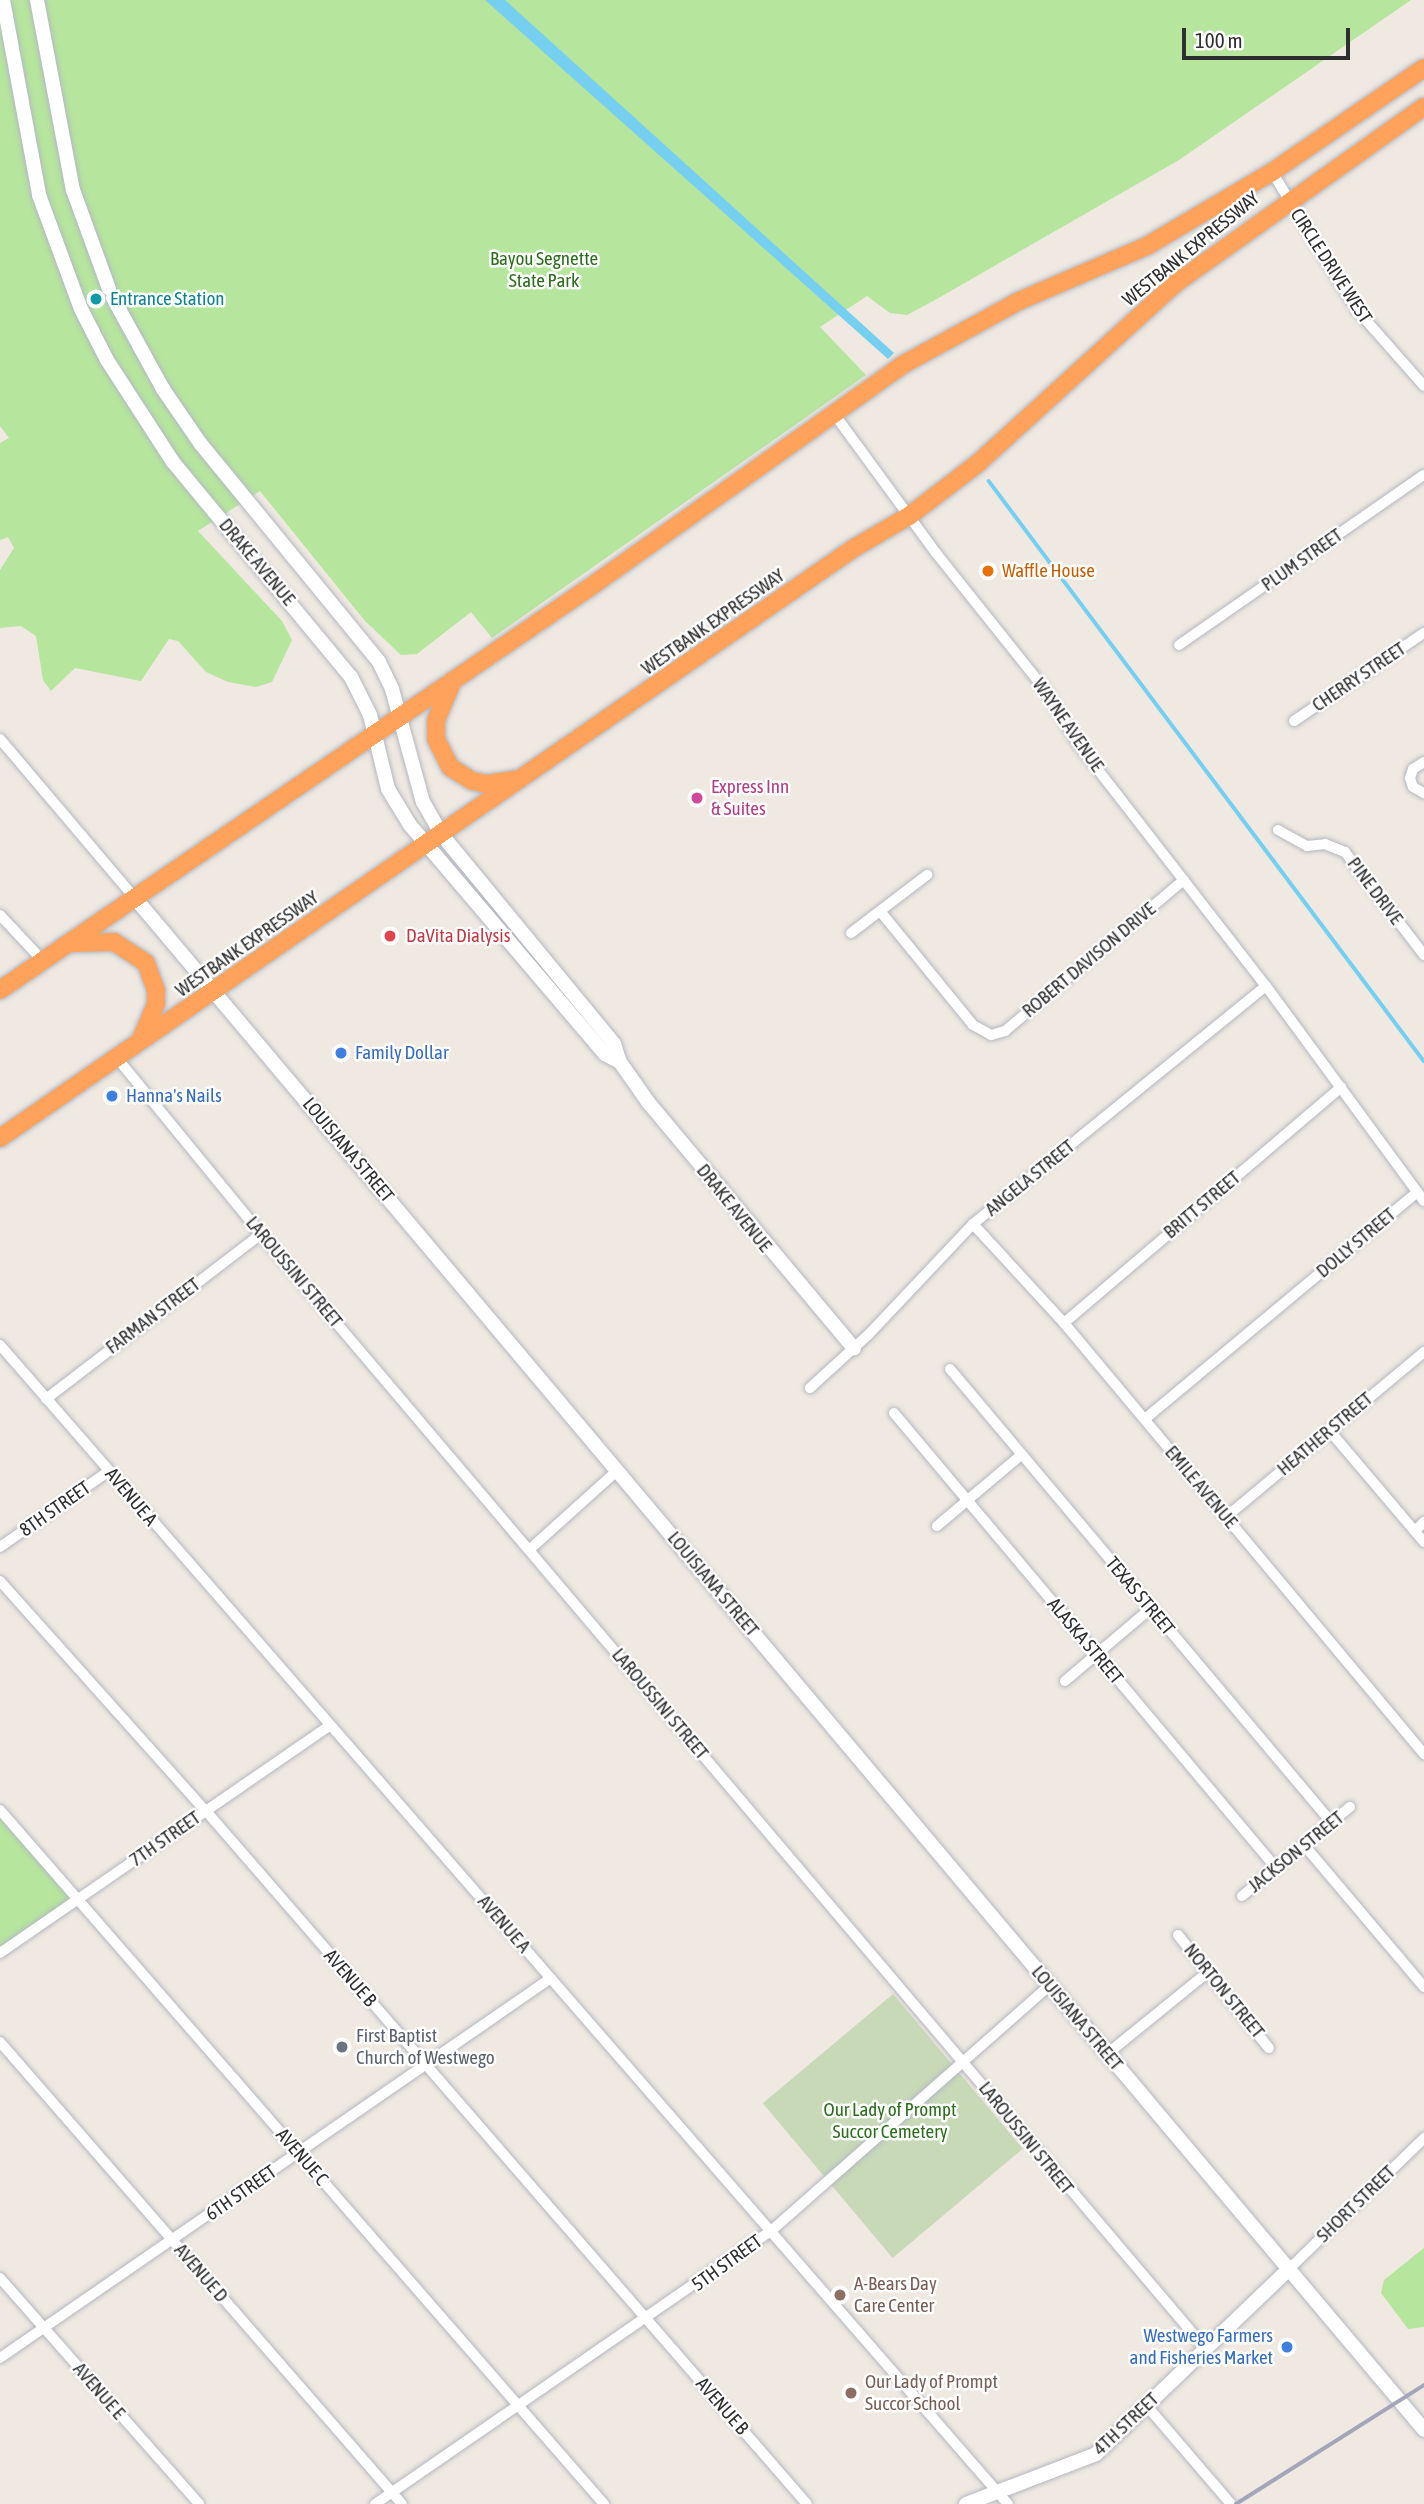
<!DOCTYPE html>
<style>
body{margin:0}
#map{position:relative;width:1424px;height:2504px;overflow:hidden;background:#efe9e1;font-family:"Asap Condensed",sans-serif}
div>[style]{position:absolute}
.green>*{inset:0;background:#b6e59e}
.cemetery>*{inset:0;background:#c8d9b8;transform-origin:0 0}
.water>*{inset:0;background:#75cff0}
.stream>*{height:3.5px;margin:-1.75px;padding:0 1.75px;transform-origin:1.75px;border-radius:1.75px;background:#75cff0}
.roads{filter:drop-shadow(0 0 2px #b4b7c1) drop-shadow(0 0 2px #b4b7c1)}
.street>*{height:10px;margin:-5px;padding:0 5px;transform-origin:5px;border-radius:5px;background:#fff}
.secondary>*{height:14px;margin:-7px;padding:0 7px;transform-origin:7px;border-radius:7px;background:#fff}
.highway>*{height:18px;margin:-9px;padding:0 9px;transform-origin:9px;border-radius:9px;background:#ffa35c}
.rail>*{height:3.5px;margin:-1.75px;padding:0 1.75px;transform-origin:1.75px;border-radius:1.75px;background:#a3a6b8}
.dots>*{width:19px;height:19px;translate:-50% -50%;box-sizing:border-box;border:4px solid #fff;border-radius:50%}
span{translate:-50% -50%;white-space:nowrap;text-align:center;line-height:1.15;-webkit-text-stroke:5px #fff;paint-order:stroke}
.street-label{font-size:19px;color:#2e2e2e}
.park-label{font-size:19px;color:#2c6e1b}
.culture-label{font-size:19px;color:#0d838f}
.left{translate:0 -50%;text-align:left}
.food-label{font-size:19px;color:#c56008}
.hotel-label{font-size:19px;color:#b23c85}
.health-label{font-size:19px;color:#be3a42}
.shop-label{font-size:19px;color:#366cbe}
.right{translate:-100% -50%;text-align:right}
.worship-label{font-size:19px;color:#5b616d}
.education-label{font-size:19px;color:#785e54}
.scale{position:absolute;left:1182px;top:28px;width:168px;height:32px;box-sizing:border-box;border:4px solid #2e2e2e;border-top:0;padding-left:9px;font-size:21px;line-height:24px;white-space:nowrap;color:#2e2e2e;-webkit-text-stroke:5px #fff;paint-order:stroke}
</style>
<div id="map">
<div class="green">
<i style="clip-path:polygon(0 0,1411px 0,1179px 160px,935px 300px,907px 315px,890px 313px,867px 296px,820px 327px,866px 375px,492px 638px,471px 612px,417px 654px,401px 655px,365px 621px,260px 491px,198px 531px,282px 621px,292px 640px,272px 682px,256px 687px,228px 682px,206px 672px,178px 641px,169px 639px,141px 681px,75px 668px,51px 691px,43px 680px,36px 636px,21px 626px,0 628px,0 570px,14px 548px,8px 537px,0 540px,0 443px,9px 438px,0 426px)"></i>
<i style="clip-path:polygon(0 1810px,78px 1899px,0 1953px)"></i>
<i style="clip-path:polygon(1424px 2248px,1424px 2327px,1408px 2329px,1381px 2293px,1384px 2280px)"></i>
</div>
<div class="cemetery">
<i style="left:893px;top:1994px;width:202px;height:170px;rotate:50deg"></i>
</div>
<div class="water">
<i style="clip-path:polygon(485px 0,505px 0,894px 353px,888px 359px)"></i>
</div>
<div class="stream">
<i style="left:989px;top:481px;width:725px;rotate:53.13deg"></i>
</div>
<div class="roads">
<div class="street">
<i style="left:1272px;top:172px;width:162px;rotate:58.4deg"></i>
<i style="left:1357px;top:310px;width:101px;rotate:48.6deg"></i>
<i style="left:835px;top:415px;width:171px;rotate:53.8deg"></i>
<i style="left:936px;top:553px;width:178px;rotate:51.4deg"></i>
<i style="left:1047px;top:692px;width:61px;rotate:59.2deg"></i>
<i style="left:1078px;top:744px;width:306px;rotate:52.2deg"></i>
<i style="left:1266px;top:986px;width:267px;rotate:53.7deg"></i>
<i style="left:1179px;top:645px;width:298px;rotate:-34.8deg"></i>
<i style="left:1294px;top:721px;width:157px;rotate:-34.1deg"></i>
<i style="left:0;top:739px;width:209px;rotate:49.7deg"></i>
<i style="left:1424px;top:762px;width:13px;rotate:148deg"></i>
<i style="left:1413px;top:769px;width:9px;rotate:108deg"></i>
<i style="left:1410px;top:778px;width:9px;rotate:72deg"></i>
<i style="left:1413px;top:787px;width:13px;rotate:29deg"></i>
<i style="left:1278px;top:830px;width:33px;rotate:29deg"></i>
<i style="left:1307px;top:846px;width:18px;rotate:-6deg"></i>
<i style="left:1325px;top:844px;width:22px;rotate:22deg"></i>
<i style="left:1345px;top:852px;width:130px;rotate:52.5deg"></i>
<i style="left:880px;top:911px;width:147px;rotate:50.8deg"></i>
<i style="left:973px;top:1025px;width:21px;rotate:29deg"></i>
<i style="left:991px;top:1035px;width:15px;rotate:-16deg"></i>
<i style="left:1005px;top:1031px;width:234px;rotate:-40.2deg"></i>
<i style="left:0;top:915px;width:63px;rotate:46.9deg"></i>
<i style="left:851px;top:933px;width:96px;rotate:-37.3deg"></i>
<i style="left:117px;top:1058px;width:227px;rotate:50.7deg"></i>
<i style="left:261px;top:1234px;width:1462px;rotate:49.72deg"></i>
<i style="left:973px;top:1224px;width:134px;rotate:47.4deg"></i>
<i style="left:1064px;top:1323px;width:562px;rotate:50.13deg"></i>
<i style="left:1064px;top:1323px;width:364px;rotate:-40.4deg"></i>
<i style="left:0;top:1345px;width:1536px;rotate:48.99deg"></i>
<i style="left:950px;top:1369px;width:592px;rotate:49.93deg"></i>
<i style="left:810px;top:1388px;width:80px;rotate:-42.5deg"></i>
<i style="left:869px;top:1334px;width:151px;rotate:-46.6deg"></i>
<i style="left:973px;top:1224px;width:377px;rotate:-39.1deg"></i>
<i style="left:46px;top:1399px;width:271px;rotate:-37.5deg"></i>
<i style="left:894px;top:1413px;width:594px;rotate:49.98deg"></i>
<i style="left:1145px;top:1419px;width:354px;rotate:-39.8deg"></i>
<i style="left:1329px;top:1430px;width:147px;rotate:49.7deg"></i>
<i style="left:1226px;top:1517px;width:258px;rotate:-39.8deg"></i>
<i style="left:937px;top:1526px;width:110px;rotate:-40.2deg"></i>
<i style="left:1415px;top:1531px;width:13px;rotate:-45deg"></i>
<i style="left:0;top:1547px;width:133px;rotate:-34.9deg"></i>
<i style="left:529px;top:1550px;width:120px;rotate:-42deg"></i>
<i style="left:0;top:1581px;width:309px;rotate:48.2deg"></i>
<i style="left:206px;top:1811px;width:917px;rotate:49.07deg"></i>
<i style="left:1065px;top:1681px;width:113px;rotate:-40.3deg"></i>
<i style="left:0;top:1810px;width:920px;rotate:48.97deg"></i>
<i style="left:1304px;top:1845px;width:186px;rotate:49.8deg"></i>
<i style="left:1242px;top:1896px;width:140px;rotate:-39.5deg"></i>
<i style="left:1178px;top:1935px;width:145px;rotate:51.2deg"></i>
<i style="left:0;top:1953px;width:401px;rotate:-34.6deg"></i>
<i style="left:0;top:2042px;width:612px;rotate:48.97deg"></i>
<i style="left:1107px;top:2054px;width:130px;rotate:-39.1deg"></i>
<i style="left:1288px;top:2270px;width:190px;rotate:-44.1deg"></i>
<i style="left:0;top:2278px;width:301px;rotate:48.6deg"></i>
<i style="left:0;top:2358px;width:669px;rotate:-34.59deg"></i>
<i style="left:1147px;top:2406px;width:129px;rotate:49.4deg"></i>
<i style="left:375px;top:2504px;width:481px;rotate:-34.6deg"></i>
<i style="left:771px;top:2231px;width:372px;rotate:-41.4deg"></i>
</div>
<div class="secondary">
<i style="left:3px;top:0;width:198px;rotate:79.5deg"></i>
<i style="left:39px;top:195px;width:121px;rotate:69.8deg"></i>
<i style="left:81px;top:309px;width:57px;rotate:63deg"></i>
<i style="left:107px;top:360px;width:121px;rotate:57.1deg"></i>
<i style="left:173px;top:462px;width:279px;rotate:50.4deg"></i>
<i style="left:351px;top:677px;width:42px;rotate:63.4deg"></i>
<i style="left:370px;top:715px;width:76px;rotate:76.3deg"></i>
<i style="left:388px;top:789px;width:42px;rotate:58.6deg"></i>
<i style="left:410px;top:825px;width:301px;rotate:49.6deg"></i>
<i style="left:605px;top:1054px;width:17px;rotate:28deg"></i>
<i style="left:37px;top:0;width:193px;rotate:79.3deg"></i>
<i style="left:73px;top:190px;width:105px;rotate:70deg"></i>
<i style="left:113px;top:298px;width:104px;rotate:61.2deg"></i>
<i style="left:163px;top:389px;width:65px;rotate:55.6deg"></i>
<i style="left:200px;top:443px;width:283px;rotate:50.7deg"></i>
<i style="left:379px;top:662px;width:30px;rotate:64deg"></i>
<i style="left:392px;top:689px;width:117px;rotate:74.7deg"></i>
<i style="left:423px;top:802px;width:38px;rotate:60deg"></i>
<i style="left:442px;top:835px;width:271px;rotate:50.5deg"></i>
<i style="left:614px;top:1044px;width:19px;rotate:72deg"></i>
<i style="left:620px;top:1062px;width:49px;rotate:55deg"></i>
<i style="left:648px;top:1102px;width:321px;rotate:50.1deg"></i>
<i style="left:135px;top:898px;width:2002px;rotate:49.92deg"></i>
<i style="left:966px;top:2504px;width:139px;rotate:-21deg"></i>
<i style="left:1096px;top:2454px;width:266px;rotate:-43.8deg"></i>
</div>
<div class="highway">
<i style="left:451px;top:685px;width:39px;rotate:113deg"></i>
<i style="left:436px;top:721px;width:18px;rotate:90deg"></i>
<i style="left:436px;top:739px;width:31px;rotate:63deg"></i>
<i style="left:450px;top:767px;width:26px;rotate:32deg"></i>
<i style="left:472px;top:781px;width:15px;rotate:11deg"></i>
<i style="left:487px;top:784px;width:30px;rotate:-9deg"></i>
<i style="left:73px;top:943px;width:41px;rotate:-1.4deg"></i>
<i style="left:114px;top:942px;width:38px;rotate:33deg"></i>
<i style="left:146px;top:963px;width:29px;rotate:70deg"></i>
<i style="left:156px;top:990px;width:14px;rotate:90deg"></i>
<i style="left:156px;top:1004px;width:40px;rotate:113.4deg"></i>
<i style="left:0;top:990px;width:718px;rotate:-34.33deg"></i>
<i style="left:593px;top:585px;width:379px;rotate:-35.4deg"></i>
<i style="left:902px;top:365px;width:133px;rotate:-28.7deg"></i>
<i style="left:1019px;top:301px;width:139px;rotate:-23.3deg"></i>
<i style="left:1147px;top:246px;width:145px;rotate:-30.6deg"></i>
<i style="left:1272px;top:172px;width:184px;rotate:-34.4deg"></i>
<i style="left:0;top:1138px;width:1038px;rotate:-34.64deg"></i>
<i style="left:854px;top:548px;width:64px;rotate:-30.2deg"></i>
<i style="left:909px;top:516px;width:86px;rotate:-37.4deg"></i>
<i style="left:977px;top:464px;width:269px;rotate:-42.3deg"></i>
<i style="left:1176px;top:283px;width:304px;rotate:-35.4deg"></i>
</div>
</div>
<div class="rail">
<i style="left:1236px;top:2504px;width:222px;rotate:-32.3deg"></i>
</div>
<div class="dots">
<i style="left:96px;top:299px;background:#0f9aa8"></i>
<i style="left:988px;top:571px;background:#e8710a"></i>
<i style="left:697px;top:798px;background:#d1479c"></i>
<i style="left:390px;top:936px;background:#e0444e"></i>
<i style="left:341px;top:1053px;background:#3f7fe0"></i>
<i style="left:112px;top:1096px;background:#3f7fe0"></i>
<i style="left:342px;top:2047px;background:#6b7280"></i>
<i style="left:840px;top:2295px;background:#8d6e63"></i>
<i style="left:1287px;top:2347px;background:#3f7fe0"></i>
<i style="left:851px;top:2393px;background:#8d6e63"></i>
</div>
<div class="street-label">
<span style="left:1191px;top:249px;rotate:-39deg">WESTBANK EXPRESSWAY</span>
<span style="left:1331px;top:266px;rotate:57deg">CIRCLE DRIVE WEST</span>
<span style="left:1302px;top:560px;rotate:-35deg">PLUM STREET</span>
<span style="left:257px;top:562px;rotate:50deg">DRAKE AVENUE</span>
<span style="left:713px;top:622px;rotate:-35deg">WESTBANK EXPRESSWAY</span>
<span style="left:1359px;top:677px;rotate:-34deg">CHERRY STREET</span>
<span style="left:1068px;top:725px;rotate:55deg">WAYNE AVENUE</span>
<span style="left:1375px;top:891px;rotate:53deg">PINE DRIVE</span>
<span style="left:247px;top:944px;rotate:-35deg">WESTBANK EXPRESSWAY</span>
<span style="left:1089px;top:960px;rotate:-40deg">ROBERT DAVISON DRIVE</span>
<span style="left:348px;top:1150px;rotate:50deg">LOUISIANA STREET</span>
<span style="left:1030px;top:1178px;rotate:-39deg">ANGELA STREET</span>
<span style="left:1202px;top:1205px;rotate:-40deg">BRITT STREET</span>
<span style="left:734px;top:1208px;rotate:51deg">DRAKE AVENUE</span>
<span style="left:1356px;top:1243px;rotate:-40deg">DOLLY STREET</span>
<span style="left:294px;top:1272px;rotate:50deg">LAROUSSINI STREET</span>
<span style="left:153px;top:1316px;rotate:-37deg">FARMAN STREET</span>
<span style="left:1325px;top:1434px;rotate:-40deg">HEATHER STREET</span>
<span style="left:1201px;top:1487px;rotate:50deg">EMILE AVENUE</span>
<span style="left:131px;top:1497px;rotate:50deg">AVENUE A</span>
<span style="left:55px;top:1509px;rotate:-35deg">8TH STREET</span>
<span style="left:713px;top:1584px;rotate:50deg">LOUISIANA STREET</span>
<span style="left:1140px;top:1596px;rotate:50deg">TEXAS STREET</span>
<span style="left:1085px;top:1641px;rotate:50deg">ALASKA STREET</span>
<span style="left:660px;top:1704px;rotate:50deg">LAROUSSINI STREET</span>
<span style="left:165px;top:1839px;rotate:-35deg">7TH STREET</span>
<span style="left:1296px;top:1852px;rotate:-39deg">JACKSON STREET</span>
<span style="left:504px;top:1924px;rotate:49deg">AVENUE A</span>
<span style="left:350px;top:1978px;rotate:49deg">AVENUE B</span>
<span style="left:1224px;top:1991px;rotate:51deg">NORTON STREET</span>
<span style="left:1077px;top:2018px;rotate:50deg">LOUISIANA STREET</span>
<span style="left:1026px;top:2138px;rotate:51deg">LAROUSSINI STREET</span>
<span style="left:302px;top:2157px;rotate:49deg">AVENUE C</span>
<span style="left:241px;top:2193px;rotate:-35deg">6TH STREET</span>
<span style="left:1356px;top:2204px;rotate:-44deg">SHORT STREET</span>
<span style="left:727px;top:2263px;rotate:-36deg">5TH STREET</span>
<span style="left:201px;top:2273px;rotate:49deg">AVENUE D</span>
<span style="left:99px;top:2391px;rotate:49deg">AVENUE E</span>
<span style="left:722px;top:2406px;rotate:49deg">AVENUE B</span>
<span style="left:1126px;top:2424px;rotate:-43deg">4TH STREET</span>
</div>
<div class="park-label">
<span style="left:544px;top:270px">Bayou Segnette<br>State Park</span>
<span style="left:890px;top:2121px">Our Lady of Prompt<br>Succor Cemetery</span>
</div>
<div class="culture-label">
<span class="left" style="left:110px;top:299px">Entrance Station</span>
</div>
<div class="food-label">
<span class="left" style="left:1002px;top:571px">Waffle House</span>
</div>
<div class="hotel-label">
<span class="left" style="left:711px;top:798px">Express Inn<br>&amp; Suites</span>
</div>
<div class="health-label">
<span class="left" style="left:406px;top:936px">DaVita Dialysis</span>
</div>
<div class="shop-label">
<span class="left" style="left:355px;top:1053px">Family Dollar</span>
<span class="left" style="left:126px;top:1096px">Hanna's Nails</span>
<span class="right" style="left:1273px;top:2347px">Westwego Farmers<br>and Fisheries Market</span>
</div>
<div class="worship-label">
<span class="left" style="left:356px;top:2047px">First Baptist<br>Church of Westwego</span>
</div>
<div class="education-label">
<span class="left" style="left:854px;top:2295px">A-Bears Day<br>Care Center</span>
<span class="left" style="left:865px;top:2393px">Our Lady of Prompt<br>Succor School</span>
</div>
<div class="scale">100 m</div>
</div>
